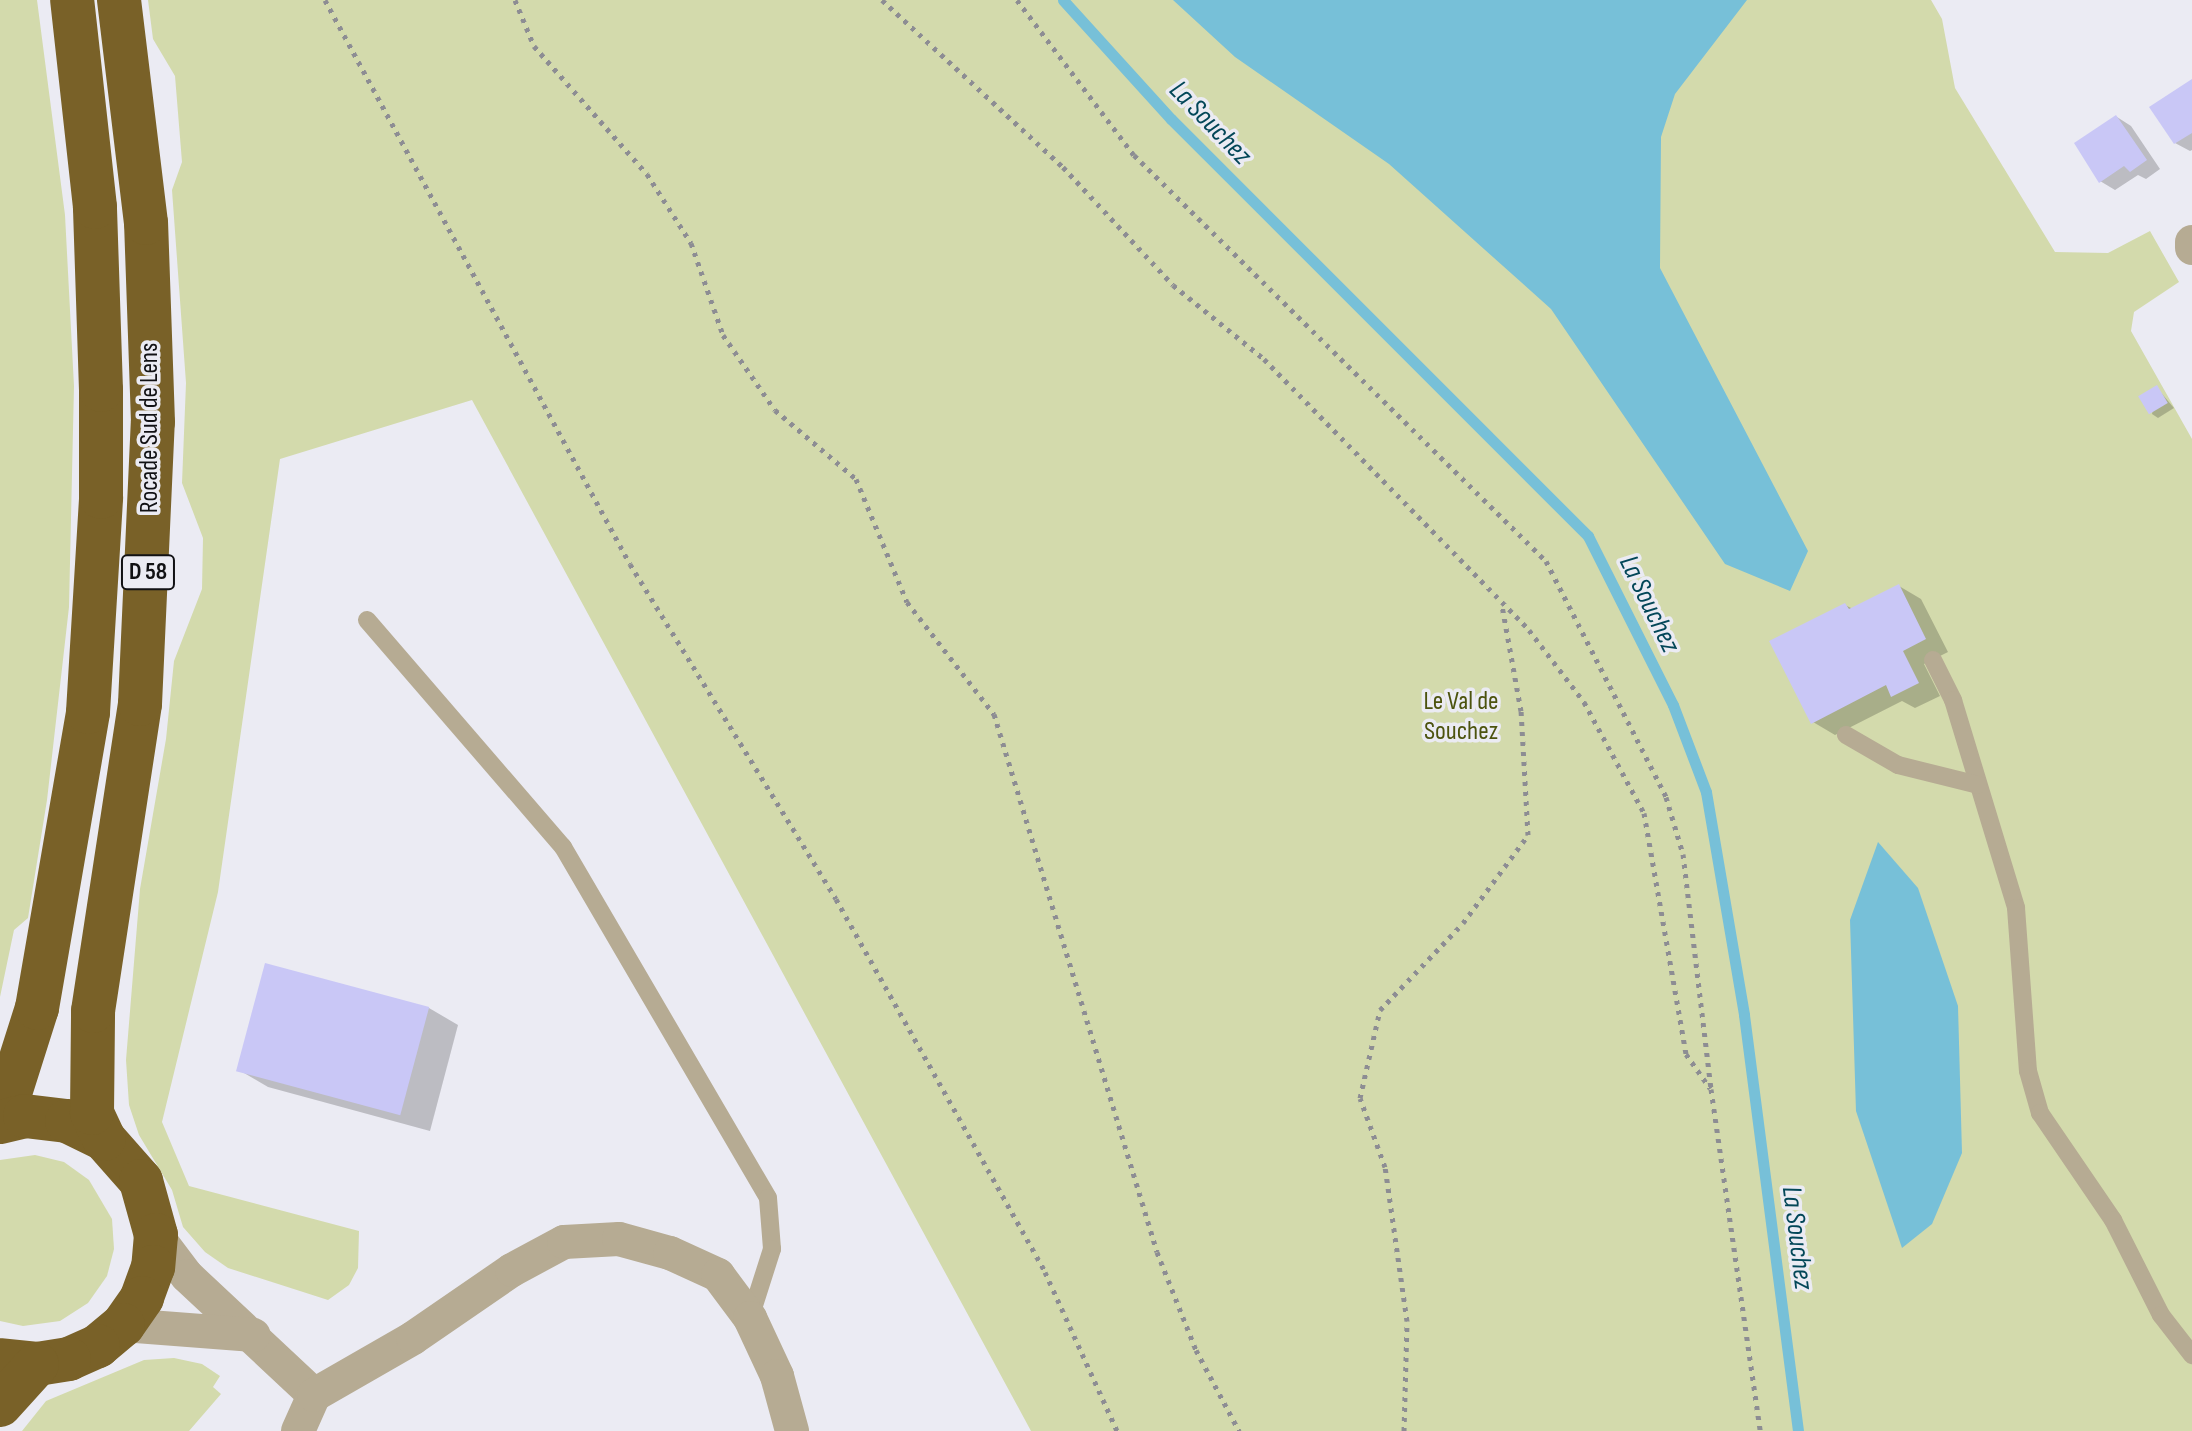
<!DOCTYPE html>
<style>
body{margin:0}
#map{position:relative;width:2192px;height:1431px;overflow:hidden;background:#ebebf3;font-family:"Sofia Sans Condensed",sans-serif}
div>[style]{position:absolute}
.green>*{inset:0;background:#d3daac}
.water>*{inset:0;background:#77c0d8}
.shadow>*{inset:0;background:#0003}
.stream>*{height:11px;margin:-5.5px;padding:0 5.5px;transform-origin:5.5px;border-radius:5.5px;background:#77c0d8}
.building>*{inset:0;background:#c9c7f6;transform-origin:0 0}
.path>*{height:5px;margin-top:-2.5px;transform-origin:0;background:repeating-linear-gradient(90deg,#8d8d93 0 4px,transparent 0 10px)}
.lane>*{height:18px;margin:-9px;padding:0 9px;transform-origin:9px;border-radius:9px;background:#b6ab93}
.street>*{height:34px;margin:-17px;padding:0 17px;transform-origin:17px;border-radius:17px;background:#b6ab93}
.highway>*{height:44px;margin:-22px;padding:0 22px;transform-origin:22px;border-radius:22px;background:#796128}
span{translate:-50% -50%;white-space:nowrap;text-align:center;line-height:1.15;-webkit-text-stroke:7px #ebebf3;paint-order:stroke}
.shield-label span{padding:2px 6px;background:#ebebf3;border:2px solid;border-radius:6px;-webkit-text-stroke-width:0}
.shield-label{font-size:24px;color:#111114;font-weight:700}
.street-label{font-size:26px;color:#111114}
.park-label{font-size:26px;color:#4c530e}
.water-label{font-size:28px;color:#034758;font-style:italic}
</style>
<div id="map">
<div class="green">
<i style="clip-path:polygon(0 0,37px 0,65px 215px,74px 386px,69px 607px,47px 800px,28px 918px,14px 930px,0 997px)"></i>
<i style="clip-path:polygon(148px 0,1931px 0,1942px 19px,1955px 88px,2055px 252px,2108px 253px,2150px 231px,2179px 282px,2134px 312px,2131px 331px,2192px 439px,2192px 1431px,1031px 1431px,472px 400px,280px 459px,218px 892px,162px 1122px,189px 1186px,359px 1231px,358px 1268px,349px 1285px,328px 1300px,228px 1268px,205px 1252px,183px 1227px,172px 1190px,139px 1135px,129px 1105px,126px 1060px,140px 889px,166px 739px,174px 661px,202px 589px,203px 538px,182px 483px,186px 383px,172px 190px,182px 162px,175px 76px,153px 39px)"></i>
<i style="clip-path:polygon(35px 1155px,64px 1162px,89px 1180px,112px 1219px,114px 1249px,107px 1276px,88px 1303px,60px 1321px,23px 1326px,0 1321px,0 1160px)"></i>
<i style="clip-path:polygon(174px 1358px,202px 1364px,220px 1376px,213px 1387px,221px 1394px,189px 1431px,22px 1431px,46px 1401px,144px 1360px)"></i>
</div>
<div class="water">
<i style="clip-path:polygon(1173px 0,1747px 0,1675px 94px,1661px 137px,1660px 268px,1808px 551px,1790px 591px,1725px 564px,1551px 309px,1389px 164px,1235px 57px)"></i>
<i style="clip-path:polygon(1878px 842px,1918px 888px,1958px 1006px,1962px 1153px,1932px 1224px,1902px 1248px,1856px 1111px,1850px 920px)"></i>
</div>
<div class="shadow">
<i style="clip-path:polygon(2192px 81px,2192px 150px,2190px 151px,2175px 143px)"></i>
<i style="clip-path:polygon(2117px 117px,2131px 126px,2160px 169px,2146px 179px,2138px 175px,2115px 190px,2100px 181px)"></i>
<i style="clip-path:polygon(2157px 388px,2174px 408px,2158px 418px,2152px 414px)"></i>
<i style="clip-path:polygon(1899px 586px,1921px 599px,1948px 652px,1924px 664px,1940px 696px,1915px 708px,1902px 701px,1835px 735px,1813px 722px,1845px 605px,1853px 609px)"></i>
<i style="clip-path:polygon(429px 1008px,458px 1025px,430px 1131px,268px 1087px,239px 1070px)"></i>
</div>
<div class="stream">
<i style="left:1063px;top:0;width:161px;rotate:47.8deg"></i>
<i style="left:1171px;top:119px;width:590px;rotate:45deg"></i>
<i style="left:1588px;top:536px;width:189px;rotate:63.3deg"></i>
<i style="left:1673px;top:705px;width:93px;rotate:69.2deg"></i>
<i style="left:1706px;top:792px;width:226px;rotate:80.3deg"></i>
<i style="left:1744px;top:1015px;width:419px;rotate:82.6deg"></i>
</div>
<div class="building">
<i style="clip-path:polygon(2192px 79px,2192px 133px,2174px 144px,2149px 107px)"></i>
<i style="clip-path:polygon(2116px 115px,2147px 160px,2130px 172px,2124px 166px,2099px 183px,2074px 143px)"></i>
<i style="left:2157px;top:385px;width:21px;height:22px;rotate:59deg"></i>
<i style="clip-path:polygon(1899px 584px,1926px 639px,1903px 651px,1919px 683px,1891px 697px,1886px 685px,1811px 724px,1769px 641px,1845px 603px,1849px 609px)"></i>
<i style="left:265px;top:963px;width:170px;height:112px;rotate:15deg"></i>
</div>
<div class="path">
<i style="left:325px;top:0;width:641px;rotate:61.6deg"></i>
<i style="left:630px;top:564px;width:393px;rotate:58.4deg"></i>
<i style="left:836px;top:899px;width:428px;rotate:60.7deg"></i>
<i style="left:1045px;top:1272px;width:175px;rotate:65.6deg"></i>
<i style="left:515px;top:0;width:50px;rotate:67.6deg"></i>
<i style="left:534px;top:46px;width:171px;rotate:48.6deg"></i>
<i style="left:647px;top:174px;width:82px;rotate:57.5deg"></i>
<i style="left:691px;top:243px;width:97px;rotate:70.8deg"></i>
<i style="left:723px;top:335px;width:91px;rotate:55.3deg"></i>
<i style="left:775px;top:410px;width:106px;rotate:40.4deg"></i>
<i style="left:856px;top:479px;width:133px;rotate:67.5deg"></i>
<i style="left:907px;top:602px;width:142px;rotate:52.2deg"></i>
<i style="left:994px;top:714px;width:562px;rotate:73.14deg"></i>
<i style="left:1157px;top:1252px;width:105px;rotate:68.3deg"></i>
<i style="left:1196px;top:1350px;width:92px;rotate:62deg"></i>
<i style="left:882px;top:0;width:246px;rotate:42.7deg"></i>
<i style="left:1063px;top:167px;width:161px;rotate:47deg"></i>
<i style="left:1173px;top:285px;width:117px;rotate:39.1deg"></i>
<i style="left:1264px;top:359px;width:379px;rotate:45.6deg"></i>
<i style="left:1529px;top:630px;width:91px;rotate:52.6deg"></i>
<i style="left:1584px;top:702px;width:126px;rotate:61.6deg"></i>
<i style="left:1644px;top:813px;width:245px;rotate:80.1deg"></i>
<i style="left:1686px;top:1054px;width:42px;rotate:54.8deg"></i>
<i style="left:1017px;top:0;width:194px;rotate:53deg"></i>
<i style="left:1134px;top:155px;width:578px;rotate:44.58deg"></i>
<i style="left:1546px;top:561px;width:265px;rotate:63deg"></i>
<i style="left:1666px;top:797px;width:59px;rotate:73.4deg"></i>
<i style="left:1683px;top:854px;width:237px;rotate:83.2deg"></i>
<i style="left:1711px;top:1089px;width:345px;rotate:81.8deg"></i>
<i style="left:1404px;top:1431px;width:110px;rotate:-88.4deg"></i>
<i style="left:1407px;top:1321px;width:156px;rotate:-98.1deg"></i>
<i style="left:1385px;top:1167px;width:73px;rotate:-109.9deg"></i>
<i style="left:1360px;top:1098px;width:90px;rotate:-77.2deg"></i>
<i style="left:1380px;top:1010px;width:120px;rotate:-46.3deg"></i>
<i style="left:1463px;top:923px;width:109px;rotate:-53.5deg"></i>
<i style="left:1528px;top:835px;width:124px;rotate:-93.2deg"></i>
<i style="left:1521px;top:711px;width:108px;rotate:-100.2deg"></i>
</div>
<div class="lane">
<i style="left:367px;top:620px;width:300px;rotate:49.2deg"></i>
<i style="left:563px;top:847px;width:406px;rotate:59.7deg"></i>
<i style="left:768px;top:1198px;width:51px;rotate:85.5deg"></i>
<i style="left:772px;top:1249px;width:72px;rotate:107.7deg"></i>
<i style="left:1933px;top:660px;width:45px;rotate:63.4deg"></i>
<i style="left:1953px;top:700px;width:217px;rotate:73.1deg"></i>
<i style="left:2016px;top:908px;width:163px;rotate:85.8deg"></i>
<i style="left:2028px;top:1071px;width:44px;rotate:74.1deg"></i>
<i style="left:2040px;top:1113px;width:130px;rotate:55.7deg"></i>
<i style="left:2113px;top:1220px;width:106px;rotate:63.2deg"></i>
<i style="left:2161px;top:1315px;width:51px;rotate:52.2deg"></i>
<i style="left:1846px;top:735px;width:60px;rotate:30deg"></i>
<i style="left:1898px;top:765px;width:82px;rotate:14deg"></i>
</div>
<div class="street">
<i style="left:2192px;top:242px;width:6px;rotate:90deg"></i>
<i style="left:156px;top:1235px;width:51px;rotate:52.9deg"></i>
<i style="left:187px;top:1276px;width:174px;rotate:43.1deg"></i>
<i style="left:123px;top:1325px;width:131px;rotate:4.4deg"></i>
<i style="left:298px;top:1431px;width:39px;rotate:-66deg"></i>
<i style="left:314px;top:1395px;width:114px;rotate:-29.9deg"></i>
<i style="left:413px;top:1338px;width:120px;rotate:-34.5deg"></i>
<i style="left:512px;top:1270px;width:59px;rotate:-28.3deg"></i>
<i style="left:564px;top:1242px;width:55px;rotate:-3.1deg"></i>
<i style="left:619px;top:1239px;width:53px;rotate:15.4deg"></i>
<i style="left:670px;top:1253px;width:53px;rotate:24.6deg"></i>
<i style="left:718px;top:1275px;width:54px;rotate:53.3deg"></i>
<i style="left:750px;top:1318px;width:64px;rotate:65deg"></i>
<i style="left:777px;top:1376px;width:57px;rotate:74.7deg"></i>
</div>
<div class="highway">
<i style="left:0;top:1106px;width:16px;rotate:-52deg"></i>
<i style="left:10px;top:1093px;width:89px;rotate:-72.4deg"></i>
<i style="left:37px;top:1008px;width:300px;rotate:-80.2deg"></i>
<i style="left:88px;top:712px;width:215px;rotate:-86.5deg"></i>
<i style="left:101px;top:497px;width:107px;rotate:-90deg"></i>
<i style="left:101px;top:390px;width:183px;rotate:-91.9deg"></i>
<i style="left:95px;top:207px;width:208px;rotate:-96.3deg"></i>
<i style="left:0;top:1122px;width:26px;rotate:-13deg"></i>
<i style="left:25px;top:1116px;width:42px;rotate:6.8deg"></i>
<i style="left:67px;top:1121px;width:41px;rotate:25.9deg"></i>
<i style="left:104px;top:1139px;width:56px;rotate:48.6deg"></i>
<i style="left:141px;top:1181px;width:56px;rotate:74.5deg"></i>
<i style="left:156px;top:1235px;width:32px;rotate:95deg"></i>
<i style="left:153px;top:1267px;width:33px;rotate:110deg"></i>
<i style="left:142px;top:1298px;width:33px;rotate:125deg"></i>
<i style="left:123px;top:1325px;width:33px;rotate:140deg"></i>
<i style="left:98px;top:1346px;width:32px;rotate:156deg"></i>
<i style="left:69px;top:1359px;width:32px;rotate:171deg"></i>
<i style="left:37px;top:1364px;width:37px;rotate:-174deg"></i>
<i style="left:104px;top:1139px;width:29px;rotate:-115deg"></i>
<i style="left:92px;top:1113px;width:102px;rotate:-89.4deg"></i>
<i style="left:93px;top:1011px;width:311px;rotate:-81.3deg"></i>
<i style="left:140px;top:704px;width:282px;rotate:-87.4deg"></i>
<i style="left:153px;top:422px;width:199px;rotate:-92deg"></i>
<i style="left:146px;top:223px;width:225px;rotate:-96.9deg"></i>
<i style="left:0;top:1405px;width:55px;rotate:-47.9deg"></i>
</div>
<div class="shield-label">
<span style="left:148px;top:572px">D 58</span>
</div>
<div class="street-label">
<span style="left:150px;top:428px;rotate:-90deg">Rocade Sud de Lens</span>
</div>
<div class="park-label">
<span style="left:1461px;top:717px">Le Val de<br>Souchez</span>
</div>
<div class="water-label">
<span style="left:1210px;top:123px;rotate:46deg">La Souchez</span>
<span style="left:1649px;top:604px;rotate:64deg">La Souchez</span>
<span style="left:1797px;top:1238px;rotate:83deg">La Souchez</span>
</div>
</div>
